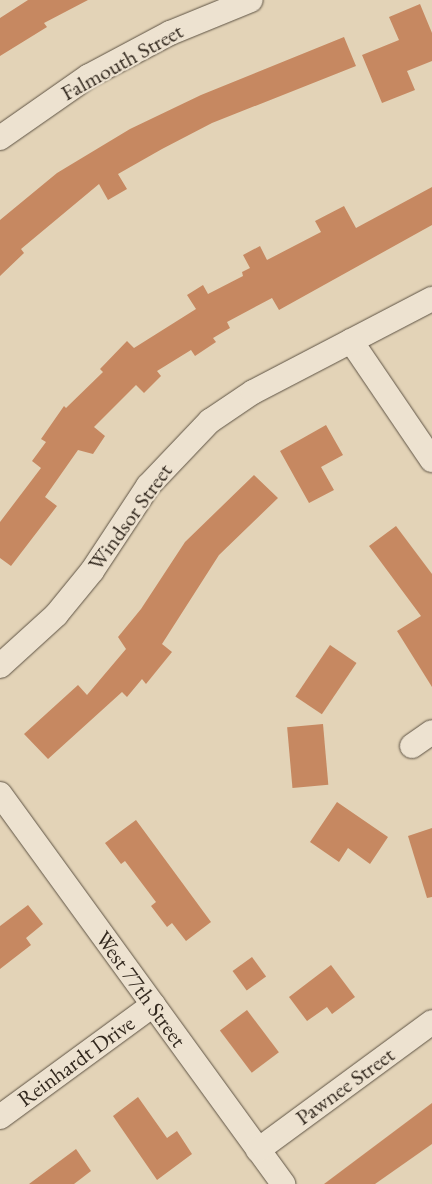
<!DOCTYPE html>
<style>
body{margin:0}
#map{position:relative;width:432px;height:1184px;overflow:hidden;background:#e3d3b7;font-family:"EB Garamond",serif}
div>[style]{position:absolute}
.building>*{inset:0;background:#c68861;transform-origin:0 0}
.roads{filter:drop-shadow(0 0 1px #5e5344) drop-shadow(0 0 1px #5e5344)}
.street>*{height:24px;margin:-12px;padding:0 12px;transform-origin:12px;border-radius:12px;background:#ede2d0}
span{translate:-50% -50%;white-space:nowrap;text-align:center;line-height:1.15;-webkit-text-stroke:4.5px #ede2d0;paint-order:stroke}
.street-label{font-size:22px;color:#32281e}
</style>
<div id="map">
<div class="building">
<i style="clip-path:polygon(28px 0,88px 0,44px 23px,47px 27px,0 56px,0 18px)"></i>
<i style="clip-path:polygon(420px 4px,432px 33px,432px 61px,407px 71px,415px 90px,382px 103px,362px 55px,399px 40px,389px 17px)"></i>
<i style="clip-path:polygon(344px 37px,356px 66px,212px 123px,162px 149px,118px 174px,127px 189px,108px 200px,99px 184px,21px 249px,24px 253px,0 276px,0 220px,57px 173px,130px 129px,201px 95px)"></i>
<i style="clip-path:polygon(432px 187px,432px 225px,279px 310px,272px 298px,227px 322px,230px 328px,213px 338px,216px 342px,195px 356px,191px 350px,157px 371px,161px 376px,144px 393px,136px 385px,94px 427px,105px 436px,93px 454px,78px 450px,45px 497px,57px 506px,11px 566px,0 558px,0 522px,41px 468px,32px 461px,46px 442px,41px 439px,64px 406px,66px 408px,103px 372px,100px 369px,127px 341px,134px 348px,196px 309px,187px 295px,203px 285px,208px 294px,243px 276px,242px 272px,250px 268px,243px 255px,260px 246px,267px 260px,321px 232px,315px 221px,344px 206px,356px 228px)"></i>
<i style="clip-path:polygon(326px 425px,343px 455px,321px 467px,334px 490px,309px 503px,280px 451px)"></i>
<i style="clip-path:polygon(254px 475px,278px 498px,219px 555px,162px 644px,172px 652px,146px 684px,142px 679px,127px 697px,122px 692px,48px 759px,24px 734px,78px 685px,87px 695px,126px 649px,118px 637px,141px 609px,185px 542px)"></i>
<i style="clip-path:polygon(396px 526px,432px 574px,432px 687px,397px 631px,421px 616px,369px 546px)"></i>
<i style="left:330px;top:645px;width:32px;height:62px;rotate:34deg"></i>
<i style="left:323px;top:724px;width:61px;height:36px;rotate:85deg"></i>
<i style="clip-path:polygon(337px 802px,388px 837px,370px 864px,348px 848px,339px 862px,310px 842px)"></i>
<i style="clip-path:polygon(136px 820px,211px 922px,186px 941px,172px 923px,167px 927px,151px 906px,156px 902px,125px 861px,121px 864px,105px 843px)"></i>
<i style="clip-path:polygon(432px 828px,432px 897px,427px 898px,408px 836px)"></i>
<i style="clip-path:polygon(28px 905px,43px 924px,26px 938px,31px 945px,0 969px,0 926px)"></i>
<i style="left:252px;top:957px;width:24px;height:24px;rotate:54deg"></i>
<i style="clip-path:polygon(331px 965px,355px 997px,332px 1014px,327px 1007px,307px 1021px,289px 997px)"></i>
<i style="left:247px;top:1010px;width:53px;height:34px;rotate:53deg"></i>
<i style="clip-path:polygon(138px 1097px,167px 1138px,177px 1131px,192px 1154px,157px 1180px,113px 1116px)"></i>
<i style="clip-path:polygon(432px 1103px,432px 1144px,375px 1184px,324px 1184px)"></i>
<i style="clip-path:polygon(76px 1149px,91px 1171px,74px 1184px,29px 1184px)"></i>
</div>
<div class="roads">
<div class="street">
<i style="left:0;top:138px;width:108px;rotate:-34.9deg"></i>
<i style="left:89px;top:76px;width:92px;rotate:-28deg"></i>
<i style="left:170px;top:33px;width:87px;rotate:-22.2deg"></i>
<i style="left:351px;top:341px;width:144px;rotate:55.8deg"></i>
<i style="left:0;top:666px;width:76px;rotate:-42.3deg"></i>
<i style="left:56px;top:615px;width:57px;rotate:-50.7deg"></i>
<i style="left:92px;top:571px;width:102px;rotate:-56.6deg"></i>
<i style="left:148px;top:486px;width:90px;rotate:-46.4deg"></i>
<i style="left:210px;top:421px;width:52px;rotate:-34deg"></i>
<i style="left:253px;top:392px;width:202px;rotate:-27.5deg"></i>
<i style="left:412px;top:746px;width:24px;rotate:-35deg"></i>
<i style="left:0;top:794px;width:482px;rotate:54deg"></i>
<i style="left:0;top:1117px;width:190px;rotate:-36.2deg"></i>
<i style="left:258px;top:1150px;width:216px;rotate:-36.3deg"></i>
</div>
</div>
<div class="street-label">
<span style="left:122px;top:62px;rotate:-29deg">Falmouth Street</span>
<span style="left:130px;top:517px;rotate:-54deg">Windsor Street</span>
<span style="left:141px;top:989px;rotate:54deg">West 77th Street</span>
<span style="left:76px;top:1061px;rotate:-36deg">Reinhardt Drive</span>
<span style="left:345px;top:1086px;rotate:-36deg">Pawnee Street</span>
</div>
</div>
